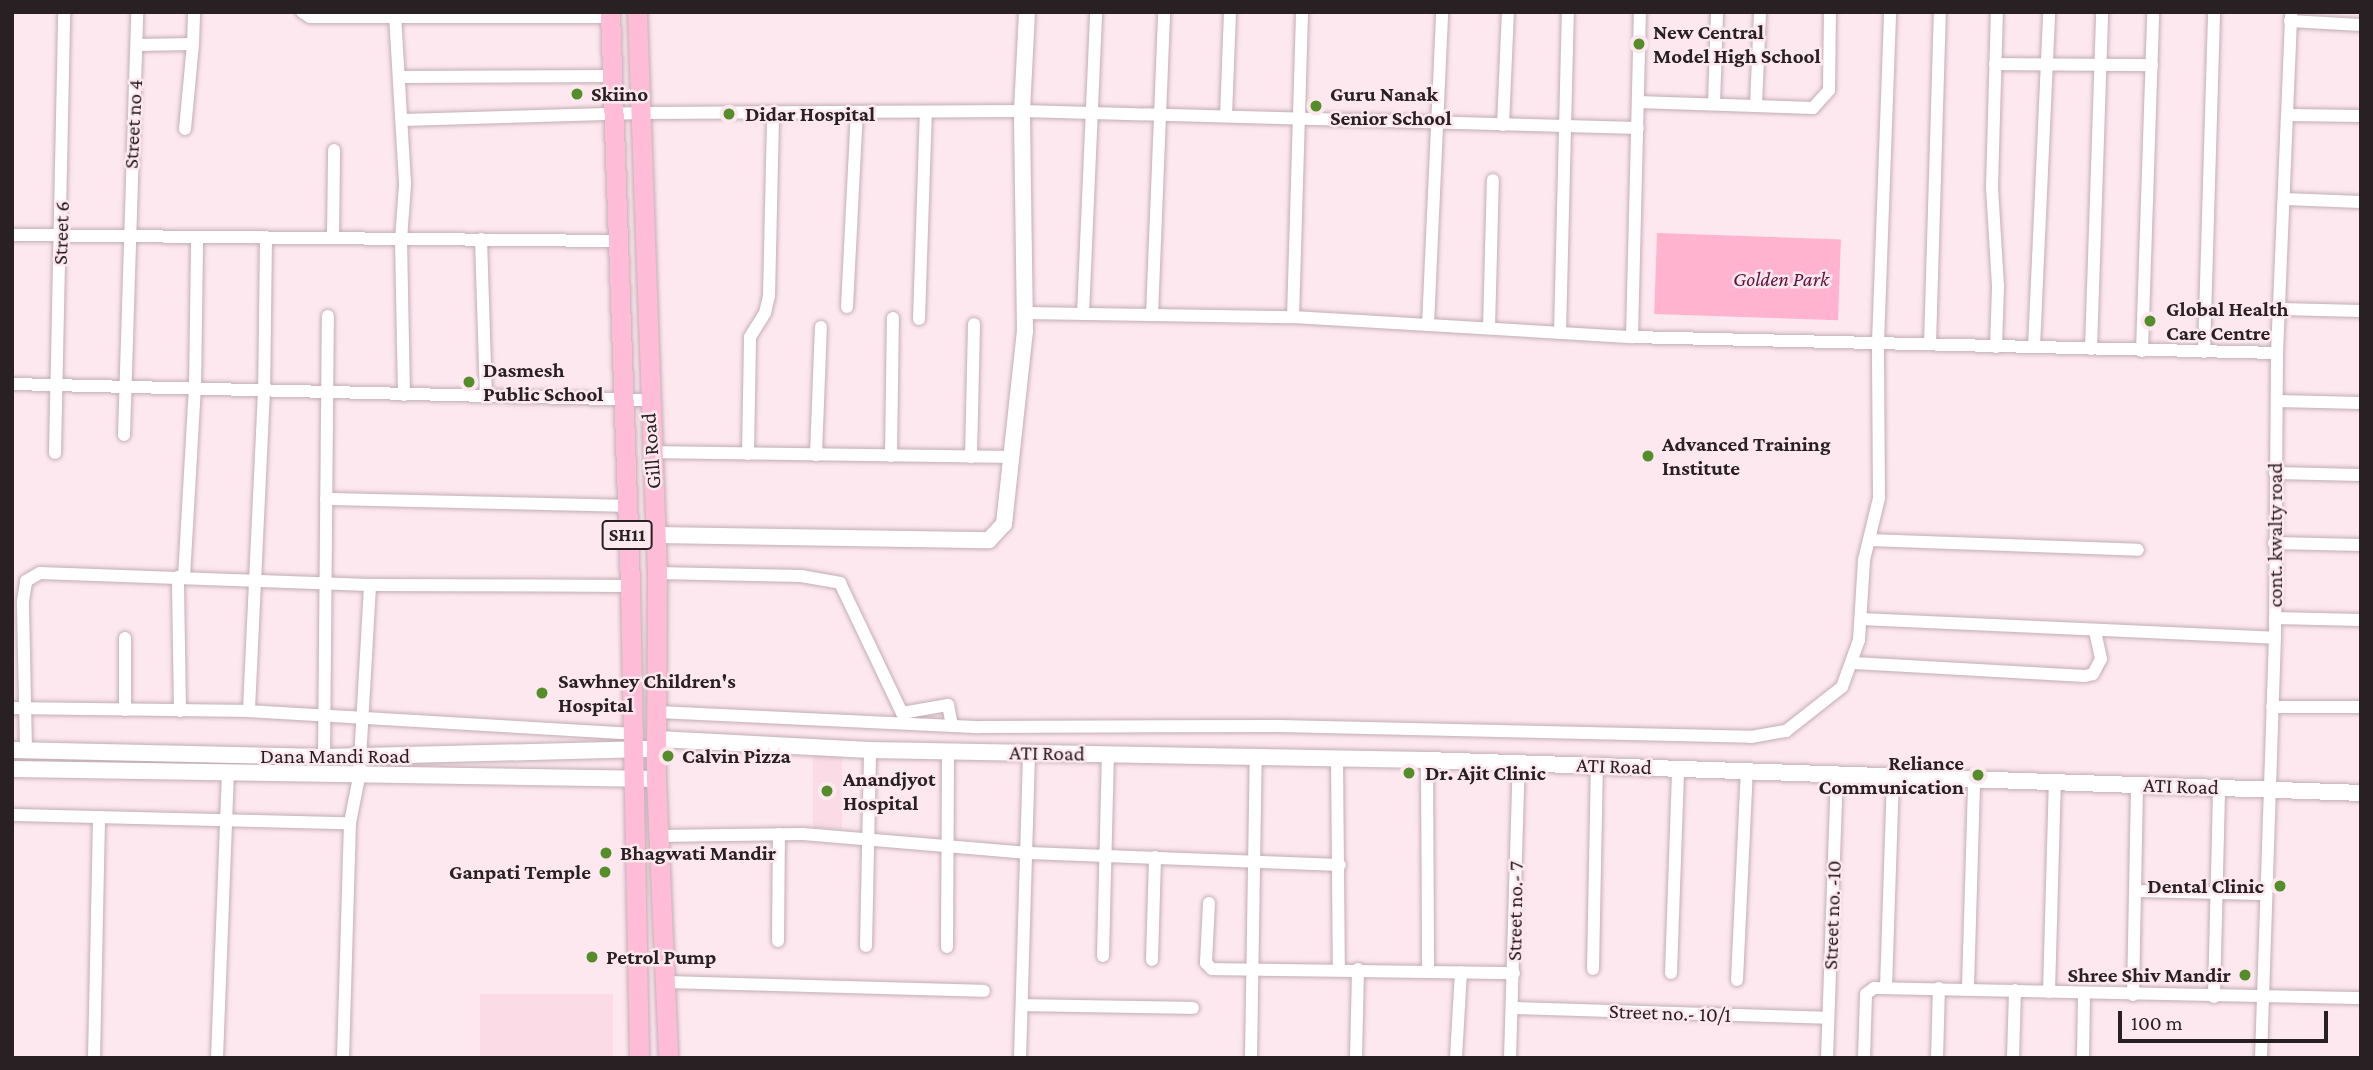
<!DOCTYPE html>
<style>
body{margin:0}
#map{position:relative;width:2373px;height:1070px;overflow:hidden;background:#fee8ef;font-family:"Crimson Pro",serif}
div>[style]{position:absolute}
.built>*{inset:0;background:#fadbe6;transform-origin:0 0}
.green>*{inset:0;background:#ffb3cf;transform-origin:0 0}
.roads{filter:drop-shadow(0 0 2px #c3aeb5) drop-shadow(0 0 2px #c3aeb5)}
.street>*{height:12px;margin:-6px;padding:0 6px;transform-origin:6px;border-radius:6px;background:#fff}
.secondary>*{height:16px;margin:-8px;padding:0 8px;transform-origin:8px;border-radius:8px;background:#fff}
.primary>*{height:19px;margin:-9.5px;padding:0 9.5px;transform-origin:9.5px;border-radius:9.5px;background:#febcd7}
.dots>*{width:19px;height:19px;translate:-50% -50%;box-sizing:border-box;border:4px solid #fee8ef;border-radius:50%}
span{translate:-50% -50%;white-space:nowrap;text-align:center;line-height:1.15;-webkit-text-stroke:5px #fee8ef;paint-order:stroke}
.shield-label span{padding:2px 5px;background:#fee8ef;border:2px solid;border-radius:5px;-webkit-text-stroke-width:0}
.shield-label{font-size:19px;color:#282023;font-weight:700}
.poi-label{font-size:21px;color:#282023;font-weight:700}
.left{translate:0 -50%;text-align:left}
.right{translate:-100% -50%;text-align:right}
.street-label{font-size:21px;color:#282023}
.park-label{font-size:21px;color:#62123a;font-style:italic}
.frame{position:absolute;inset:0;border:14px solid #282023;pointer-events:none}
.scale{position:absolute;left:2118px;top:1011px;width:210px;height:32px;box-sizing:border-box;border:4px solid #282023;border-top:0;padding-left:9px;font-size:21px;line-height:24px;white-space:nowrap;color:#282023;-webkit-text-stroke:5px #fee8ef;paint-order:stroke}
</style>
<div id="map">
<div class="built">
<i style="left:813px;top:754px;width:29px;height:74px"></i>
<i style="left:480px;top:994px;width:133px;height:64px"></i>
</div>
<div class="green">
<i style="left:1657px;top:233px;width:184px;height:81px;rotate:2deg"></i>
</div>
<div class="roads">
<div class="street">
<i style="left:302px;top:12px;width:9px;rotate:32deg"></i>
<i style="left:310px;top:17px;width:300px"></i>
<i style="left:395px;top:15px;width:170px;rotate:86.6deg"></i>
<i style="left:405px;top:185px;width:54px;rotate:94.2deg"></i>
<i style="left:401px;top:239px;width:156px;rotate:88.9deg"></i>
<i style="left:2290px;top:21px;width:71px;rotate:3.2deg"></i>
<i style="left:137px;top:45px;width:56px;rotate:-1deg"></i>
<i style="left:193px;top:44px;width:32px;rotate:-88deg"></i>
<i style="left:1995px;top:64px;width:157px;rotate:0.4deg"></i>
<i style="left:402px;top:77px;width:209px;rotate:-0.3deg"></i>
<i style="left:1638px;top:102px;width:175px;rotate:2deg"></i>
<i style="left:1813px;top:108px;width:24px;rotate:-48deg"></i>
<i style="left:1829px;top:90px;width:78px;rotate:-89.3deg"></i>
<i style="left:1714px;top:104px;width:92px;rotate:-88.1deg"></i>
<i style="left:1756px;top:105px;width:93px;rotate:-87.5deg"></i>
<i style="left:2288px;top:115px;width:73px;rotate:0.8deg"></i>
<i style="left:1226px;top:116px;width:104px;rotate:-87.8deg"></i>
<i style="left:403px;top:120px;width:237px;rotate:-1.7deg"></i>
<i style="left:640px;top:113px;width:382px;rotate:-0.3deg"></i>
<i style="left:1022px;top:111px;width:616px;rotate:1.58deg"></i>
<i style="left:1503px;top:125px;width:113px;rotate:-87.5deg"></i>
<i style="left:185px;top:129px;width:85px;rotate:-84.6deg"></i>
<i style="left:2285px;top:199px;width:76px;rotate:2.3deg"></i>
<i style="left:12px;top:235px;width:603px;rotate:0.57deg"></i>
<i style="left:266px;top:237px;width:154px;rotate:90.7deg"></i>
<i style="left:264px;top:391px;width:320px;rotate:92.7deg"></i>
<i style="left:249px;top:711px;width:384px;rotate:3.4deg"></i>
<i style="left:333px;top:238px;width:88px;rotate:-89.3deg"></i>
<i style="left:481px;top:239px;width:158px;rotate:88.2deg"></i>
<i style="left:847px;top:307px;width:195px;rotate:-87.1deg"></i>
<i style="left:2280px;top:309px;width:81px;rotate:1.4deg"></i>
<i style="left:1025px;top:313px;width:268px;rotate:0.9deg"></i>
<i style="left:1293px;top:317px;width:340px;rotate:3.4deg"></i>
<i style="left:1632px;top:337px;width:645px;rotate:1.42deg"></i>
<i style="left:1083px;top:314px;width:302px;rotate:-87.5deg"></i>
<i style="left:1152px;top:315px;width:303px;rotate:-87.7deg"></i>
<i style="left:1293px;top:317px;width:305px;rotate:-88.3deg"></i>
<i style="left:919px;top:319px;width:207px;rotate:-88.1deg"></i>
<i style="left:1428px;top:325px;width:313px;rotate:-87.4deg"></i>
<i style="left:1489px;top:328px;width:148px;rotate:-88.5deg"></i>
<i style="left:1560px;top:333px;width:321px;rotate:-88.6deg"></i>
<i style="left:1632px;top:337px;width:325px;rotate:-88.6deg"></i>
<i style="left:1930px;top:344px;width:332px;rotate:-88.3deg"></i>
<i style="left:1996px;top:347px;width:61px;rotate:-88.1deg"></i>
<i style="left:1998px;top:286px;width:99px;rotate:-93.5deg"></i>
<i style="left:1992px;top:187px;width:175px;rotate:-88.4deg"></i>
<i style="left:2034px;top:347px;width:335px;rotate:-87.4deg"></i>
<i style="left:2091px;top:349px;width:337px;rotate:-88.1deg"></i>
<i style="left:2142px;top:351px;width:339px;rotate:-88.1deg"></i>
<i style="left:2204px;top:352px;width:340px;rotate:-88.3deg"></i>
<i style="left:12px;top:384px;width:636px;rotate:1.44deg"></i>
<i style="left:2277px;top:401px;width:84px;rotate:1.4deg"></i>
<i style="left:124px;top:435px;width:423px;rotate:-88.2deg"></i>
<i style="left:651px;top:452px;width:357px;rotate:0.8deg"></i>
<i style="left:55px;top:453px;width:441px;rotate:-88.8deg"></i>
<i style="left:748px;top:454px;width:117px;rotate:-89deg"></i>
<i style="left:750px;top:337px;width:28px;rotate:-58deg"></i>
<i style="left:765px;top:313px;width:17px;rotate:-77deg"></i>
<i style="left:769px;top:296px;width:183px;rotate:-88.7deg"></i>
<i style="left:816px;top:455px;width:128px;rotate:-87.8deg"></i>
<i style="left:891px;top:456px;width:138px;rotate:-89.2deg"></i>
<i style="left:971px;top:457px;width:133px;rotate:-88.7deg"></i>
<i style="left:2275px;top:473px;width:86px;rotate:1.3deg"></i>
<i style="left:326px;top:499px;width:300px;rotate:1.3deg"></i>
<i style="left:1869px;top:540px;width:269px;rotate:2.1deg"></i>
<i style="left:2274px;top:543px;width:87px;rotate:1.3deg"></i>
<i style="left:657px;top:573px;width:144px;rotate:1.2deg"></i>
<i style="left:801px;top:576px;width:40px;rotate:10deg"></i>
<i style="left:840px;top:583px;width:144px;rotate:64.5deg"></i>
<i style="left:902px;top:713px;width:47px;rotate:-9.9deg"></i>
<i style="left:948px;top:705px;width:21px;rotate:79deg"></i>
<i style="left:2275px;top:618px;width:86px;rotate:1.3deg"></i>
<i style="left:1861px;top:619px;width:414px;rotate:2.6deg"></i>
<i style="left:125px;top:638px;width:72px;rotate:90deg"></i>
<i style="left:1854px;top:663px;width:231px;rotate:3.2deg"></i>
<i style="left:2085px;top:676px;width:8px;rotate:-14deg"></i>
<i style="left:2093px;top:674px;width:17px;rotate:-62deg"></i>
<i style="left:2101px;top:659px;width:30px;rotate:-102deg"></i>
<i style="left:2272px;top:707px;width:89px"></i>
<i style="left:12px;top:708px;width:237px;rotate:0.7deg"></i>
<i style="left:180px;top:711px;width:134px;rotate:-90.9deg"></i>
<i style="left:178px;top:577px;width:6px"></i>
<i style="left:184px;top:577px;width:188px;rotate:-86.7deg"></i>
<i style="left:195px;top:389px;width:152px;rotate:-89.2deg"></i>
<i style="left:658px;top:712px;width:322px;rotate:2.7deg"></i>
<i style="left:980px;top:727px;width:299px;rotate:-0.2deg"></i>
<i style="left:1279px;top:726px;width:472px;rotate:1.3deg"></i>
<i style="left:1751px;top:737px;width:36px;rotate:-10deg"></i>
<i style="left:1786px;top:731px;width:71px;rotate:-38.2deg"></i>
<i style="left:1842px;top:687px;width:50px;rotate:-70.1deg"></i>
<i style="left:1859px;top:640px;width:80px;rotate:-86.4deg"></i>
<i style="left:1864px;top:560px;width:64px;rotate:-76.4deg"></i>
<i style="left:1879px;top:498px;width:155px;rotate:-90.4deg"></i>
<i style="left:1878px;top:343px;width:331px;rotate:-87.9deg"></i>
<i style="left:26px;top:750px;width:149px;rotate:-91.2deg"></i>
<i style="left:23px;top:601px;width:20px;rotate:-81deg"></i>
<i style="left:26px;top:581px;width:16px;rotate:-30deg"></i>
<i style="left:40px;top:573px;width:330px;rotate:2.1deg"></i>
<i style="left:370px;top:585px;width:260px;rotate:0.2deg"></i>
<i style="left:324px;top:757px;width:441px;rotate:-89.5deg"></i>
<i style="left:1337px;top:757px;width:212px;rotate:89.5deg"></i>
<i style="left:1427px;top:760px;width:211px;rotate:89.7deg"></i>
<i style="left:12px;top:815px;width:338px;rotate:1.4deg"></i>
<i style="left:658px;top:836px;width:145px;rotate:-0.8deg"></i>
<i style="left:803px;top:834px;width:226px;rotate:4.8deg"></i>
<i style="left:1028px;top:853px;width:312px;rotate:2.2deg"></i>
<i style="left:2136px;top:891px;width:127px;rotate:1.4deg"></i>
<i style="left:1209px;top:903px;width:60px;rotate:92.9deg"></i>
<i style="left:1206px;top:963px;width:8px;rotate:45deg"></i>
<i style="left:1212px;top:969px;width:302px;rotate:0.8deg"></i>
<i style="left:778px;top:941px;width:107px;rotate:-89.5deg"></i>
<i style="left:866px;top:946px;width:196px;rotate:-88.8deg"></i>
<i style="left:947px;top:947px;width:195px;rotate:-89.7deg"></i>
<i style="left:1103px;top:956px;width:202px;rotate:-88.6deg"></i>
<i style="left:1152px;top:960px;width:103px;rotate:-88.3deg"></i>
<i style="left:1593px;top:969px;width:204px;rotate:-88.9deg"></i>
<i style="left:1671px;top:973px;width:205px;rotate:-88deg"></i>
<i style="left:1737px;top:980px;width:211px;rotate:-87.3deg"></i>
<i style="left:664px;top:982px;width:320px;rotate:1.6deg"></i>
<i style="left:1968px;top:987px;width:208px;rotate:-88.3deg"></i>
<i style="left:1886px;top:988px;width:213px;rotate:-88.1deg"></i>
<i style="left:2049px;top:992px;width:211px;rotate:-88.4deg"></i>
<i style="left:2133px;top:995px;width:210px;rotate:-88.9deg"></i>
<i style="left:2214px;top:997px;width:209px;rotate:-88.6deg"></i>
<i style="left:1022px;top:1005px;width:171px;rotate:1deg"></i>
<i style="left:1513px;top:1008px;width:315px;rotate:1.8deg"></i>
<i style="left:94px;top:1058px;width:241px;rotate:-88.8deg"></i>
<i style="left:217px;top:1058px;width:284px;rotate:-87.8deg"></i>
<i style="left:343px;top:1058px;width:235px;rotate:-88.3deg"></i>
<i style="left:350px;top:823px;width:47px;rotate:-78.9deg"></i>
<i style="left:359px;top:777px;width:192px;rotate:-86.7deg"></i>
<i style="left:1020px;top:1058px;width:305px;rotate:-88.3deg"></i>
<i style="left:1251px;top:1058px;width:302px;rotate:-89.1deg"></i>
<i style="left:1356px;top:1058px;width:89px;rotate:-88.7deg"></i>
<i style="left:1456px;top:1058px;width:86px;rotate:-86.7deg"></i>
<i style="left:1510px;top:1058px;width:295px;rotate:-88.3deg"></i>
<i style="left:1827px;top:1058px;width:286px;rotate:-88deg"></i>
<i style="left:1864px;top:1058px;width:64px;rotate:-88.2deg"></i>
<i style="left:1866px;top:994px;width:10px;rotate:-37deg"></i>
<i style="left:1874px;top:988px;width:487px;rotate:1.2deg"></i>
<i style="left:1937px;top:1058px;width:70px;rotate:-88.4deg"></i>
<i style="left:2013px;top:1058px;width:68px;rotate:-88.3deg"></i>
<i style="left:2083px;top:1058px;width:65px;rotate:-89.1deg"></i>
<i style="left:2261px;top:1058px;width:420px;rotate:-88.1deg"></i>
<i style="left:2275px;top:638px;width:285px;rotate:-89.6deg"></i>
<i style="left:2277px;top:353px;width:341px;rotate:-87.6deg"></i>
</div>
<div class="secondary">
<i style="left:656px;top:535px;width:333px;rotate:0.9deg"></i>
<i style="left:989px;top:540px;width:22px;rotate:-47deg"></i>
<i style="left:1004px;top:524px;width:194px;rotate:-83.8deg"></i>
<i style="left:1025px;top:331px;width:220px;rotate:-90.8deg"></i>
<i style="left:1022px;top:111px;width:99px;rotate:-87.1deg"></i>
<i style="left:658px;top:739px;width:212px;rotate:3deg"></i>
<i style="left:870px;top:750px;width:557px;rotate:1.03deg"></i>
<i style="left:1427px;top:760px;width:935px;rotate:2.02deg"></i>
<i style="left:12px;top:750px;width:312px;rotate:1.3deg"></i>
<i style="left:324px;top:757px;width:333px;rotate:-1.4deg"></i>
<i style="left:12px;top:769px;width:644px;rotate:0.89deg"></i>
</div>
<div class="primary">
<i style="left:610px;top:12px;width:574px;rotate:88deg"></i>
<i style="left:630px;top:586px;width:472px;rotate:88.9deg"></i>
<i style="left:637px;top:12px;width:561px;rotate:87.96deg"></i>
<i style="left:657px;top:573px;width:206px;rotate:90.3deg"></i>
<i style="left:656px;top:779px;width:279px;rotate:87.5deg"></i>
</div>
</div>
<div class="dots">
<i style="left:1639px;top:44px;background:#548d2a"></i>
<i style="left:577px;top:94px;background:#548d2a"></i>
<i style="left:1316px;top:106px;background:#548d2a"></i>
<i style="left:729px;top:114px;background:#548d2a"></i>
<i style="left:2150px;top:321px;background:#548d2a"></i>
<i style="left:469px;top:382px;background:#548d2a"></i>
<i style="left:1648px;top:456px;background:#548d2a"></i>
<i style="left:542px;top:693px;background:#548d2a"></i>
<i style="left:668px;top:756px;background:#548d2a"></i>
<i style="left:1409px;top:773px;background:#548d2a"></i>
<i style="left:1978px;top:775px;background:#548d2a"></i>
<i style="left:827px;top:791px;background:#548d2a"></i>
<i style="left:606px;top:853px;background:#548d2a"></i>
<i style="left:605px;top:872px;background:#548d2a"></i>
<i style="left:2280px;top:886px;background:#548d2a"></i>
<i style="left:592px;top:957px;background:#548d2a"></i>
<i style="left:2245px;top:975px;background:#548d2a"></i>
</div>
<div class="shield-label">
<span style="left:627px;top:535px">SH11</span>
</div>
<div class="poi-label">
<span class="left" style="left:1653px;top:44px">New Central<br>Model High School</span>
<span class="left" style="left:591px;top:94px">Skiino</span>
<span class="left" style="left:1330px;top:106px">Guru Nanak<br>Senior School</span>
<span class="left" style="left:745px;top:114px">Didar Hospital</span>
<span class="left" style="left:2166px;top:321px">Global Health<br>Care Centre</span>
<span class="left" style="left:483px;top:382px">Dasmesh<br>Public School</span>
<span class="left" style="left:1662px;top:456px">Advanced Training<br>Institute</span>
<span class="left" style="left:558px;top:693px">Sawhney Children's<br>Hospital</span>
<span class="left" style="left:682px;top:756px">Calvin Pizza</span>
<span class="right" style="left:1964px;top:775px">Reliance<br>Communication</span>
<span class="left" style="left:1425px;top:773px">Dr. Ajit Clinic</span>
<span class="left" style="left:843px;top:791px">Anandjyot<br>Hospital</span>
<span class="left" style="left:620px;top:853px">Bhagwati Mandir</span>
<span class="right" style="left:591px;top:872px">Ganpati Temple</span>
<span class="right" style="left:2264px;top:886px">Dental Clinic</span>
<span class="left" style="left:606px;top:957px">Petrol Pump</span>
<span class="right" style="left:2231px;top:975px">Shree Shiv Mandir</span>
</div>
<div class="street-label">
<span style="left:133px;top:124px;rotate:-87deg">Street no 4</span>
<span style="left:61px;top:233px;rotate:-88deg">Street 6</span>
<span style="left:651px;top:451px;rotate:-94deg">Gill Road</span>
<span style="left:2275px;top:535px;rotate:-90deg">cont. kwalty road</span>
<span style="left:1047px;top:753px;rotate:1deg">ATI Road</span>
<span style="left:335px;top:756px">Dana Mandi Road</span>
<span style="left:1614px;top:766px;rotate:2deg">ATI Road</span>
<span style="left:2181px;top:786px;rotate:2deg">ATI Road</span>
<span style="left:1515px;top:911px;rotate:-89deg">Street no.- 7</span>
<span style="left:1832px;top:915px;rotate:-88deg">Street no. -10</span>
<span style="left:1670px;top:1013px;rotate:2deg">Street no.- 10/1</span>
</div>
<div class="park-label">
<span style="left:1781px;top:279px">Golden Park</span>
</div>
<div class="frame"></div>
<div class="scale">100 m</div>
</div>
